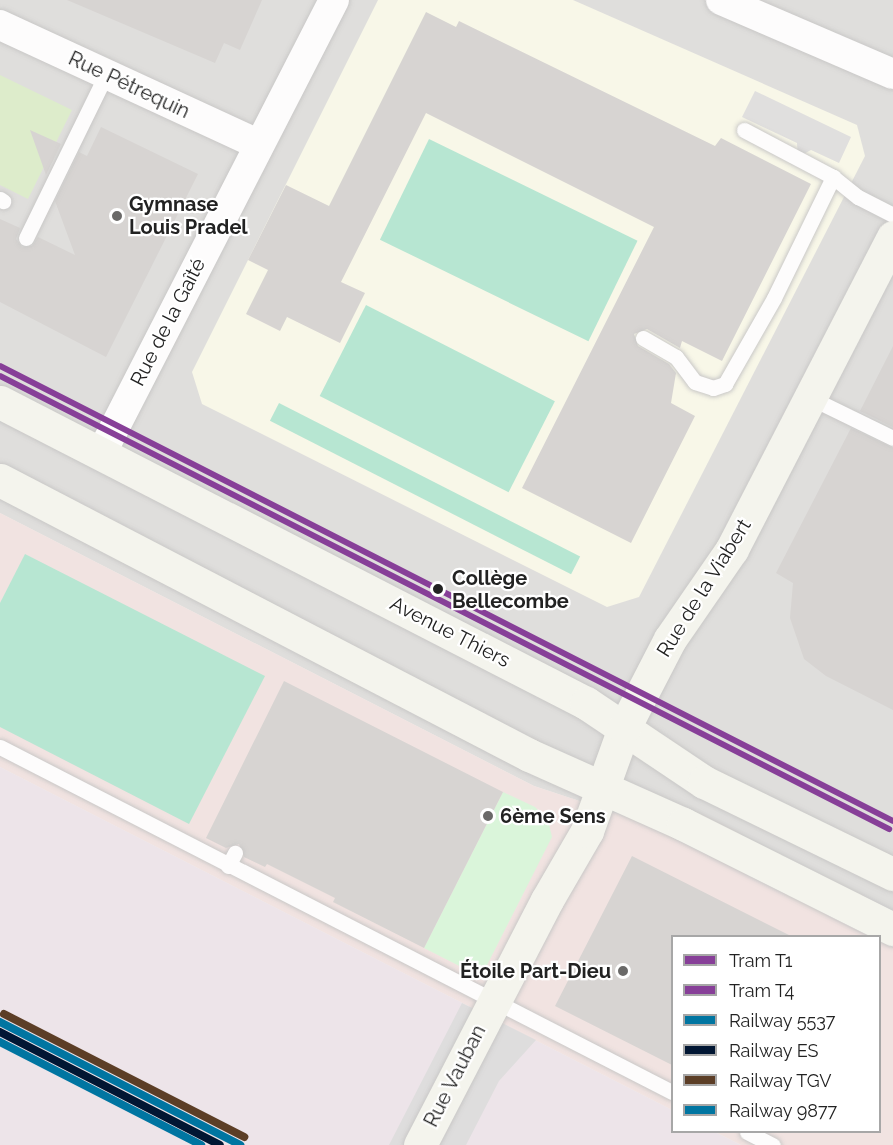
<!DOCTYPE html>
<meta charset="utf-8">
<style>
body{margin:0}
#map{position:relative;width:893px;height:1145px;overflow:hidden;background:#f0eeeb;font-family:Raleway,sans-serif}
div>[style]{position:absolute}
.residential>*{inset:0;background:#dfdedc}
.commercial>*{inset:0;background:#f1e3e1}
.industrial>*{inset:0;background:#ede4e9}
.education>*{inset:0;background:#f8f7e8}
.grass>*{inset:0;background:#ddeccb}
.park>*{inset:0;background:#daf5da}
.pitch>*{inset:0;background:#b7e6d2;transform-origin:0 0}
.parking>*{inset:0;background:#e0dfde}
.pier>*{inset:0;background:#dedddd}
.building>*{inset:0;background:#d7d4d2}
.roads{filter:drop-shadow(0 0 2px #c9c8c7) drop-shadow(0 0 2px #c9c8c7)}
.lane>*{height:15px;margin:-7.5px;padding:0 7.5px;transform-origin:7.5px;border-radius:7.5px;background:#fdfcfc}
.street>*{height:30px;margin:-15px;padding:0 15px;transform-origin:15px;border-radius:15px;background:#fdfcfc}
.secondary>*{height:33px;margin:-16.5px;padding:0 16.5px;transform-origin:16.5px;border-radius:16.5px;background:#f4f4ed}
.rail-1>*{height:8px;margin:-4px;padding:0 4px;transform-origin:4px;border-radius:4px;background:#0075a1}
.rail-2>*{height:8px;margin:-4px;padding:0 4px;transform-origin:4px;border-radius:4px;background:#011633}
.rail-3>*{height:8px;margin:-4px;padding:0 4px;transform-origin:4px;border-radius:4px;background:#5c3e26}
.rail-4>*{height:8px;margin:-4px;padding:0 4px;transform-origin:4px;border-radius:4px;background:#0075a1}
.tram-1>*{height:6px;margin:-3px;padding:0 3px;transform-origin:3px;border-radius:3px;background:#873f98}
.tram-2>*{height:6px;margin:-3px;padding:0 3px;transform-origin:3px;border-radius:3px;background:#873f98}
.dots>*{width:16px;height:16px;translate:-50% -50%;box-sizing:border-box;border:3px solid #fff;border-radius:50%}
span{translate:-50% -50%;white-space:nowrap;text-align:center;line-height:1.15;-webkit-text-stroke:4.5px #fff;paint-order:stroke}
.street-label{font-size:20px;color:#222}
.poi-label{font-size:20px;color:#222;font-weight:700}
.left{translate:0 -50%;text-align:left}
.right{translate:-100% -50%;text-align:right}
.stop-label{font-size:20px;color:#222;font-weight:700}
.legend{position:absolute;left:671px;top:935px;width:210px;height:198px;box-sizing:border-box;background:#fff;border:2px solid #a7a7a7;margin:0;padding:8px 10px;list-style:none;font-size:18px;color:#222}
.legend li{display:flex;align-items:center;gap:12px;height:30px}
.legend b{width:30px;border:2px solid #a7a7a7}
</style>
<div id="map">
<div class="residential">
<i style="clip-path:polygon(0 0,893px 0,893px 949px,880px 942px,880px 936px,868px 936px,640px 821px,534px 786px,0 513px)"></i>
</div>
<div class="commercial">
<i style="clip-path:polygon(0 513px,534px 786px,640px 821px,870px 936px,672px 936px,672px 1110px,0 767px)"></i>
<i style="clip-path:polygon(880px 941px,893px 948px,893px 1145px,741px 1145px,715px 1132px,880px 1132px)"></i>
</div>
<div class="industrial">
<i style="clip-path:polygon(0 767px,672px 1110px,672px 1132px,715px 1132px,741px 1145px,0 1145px)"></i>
</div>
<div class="education">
<i style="clip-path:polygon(378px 0,573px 0,857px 125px,865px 156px,639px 597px,607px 607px,202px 404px,192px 372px)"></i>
</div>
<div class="grass">
<i style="clip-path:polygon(0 75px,72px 110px,28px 199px,0 185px)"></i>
</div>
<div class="park">
<i style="clip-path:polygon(503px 792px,535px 807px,548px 820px,552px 837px,481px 977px,424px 948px)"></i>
</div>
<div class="pitch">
<i style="left:429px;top:139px;width:232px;height:112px;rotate:26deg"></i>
<i style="left:366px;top:305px;width:212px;height:102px;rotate:27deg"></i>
<i style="left:279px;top:403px;width:338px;height:20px;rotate:27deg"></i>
<i style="clip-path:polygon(25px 554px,265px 676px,189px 824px,0 727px,0 603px)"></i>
</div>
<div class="parking">
<i style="clip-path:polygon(755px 91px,851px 137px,839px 163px,811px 150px,798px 157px,797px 143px,742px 117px)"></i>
</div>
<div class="pier">
<i style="clip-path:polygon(462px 1003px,536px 1040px,499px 1081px,466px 1145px,389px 1145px)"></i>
</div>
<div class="building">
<i style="clip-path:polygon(67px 0,262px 0,240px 50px,224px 43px,215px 63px)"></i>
<i style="clip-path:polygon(426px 12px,456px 27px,459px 21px,715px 146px,721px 138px,811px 184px,722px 361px,682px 341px,680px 348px,647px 329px,634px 334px,638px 346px,669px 364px,676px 373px,671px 403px,695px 416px,631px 543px,522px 488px,654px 227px,426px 113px,341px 282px,365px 293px,340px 343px,287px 317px,280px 331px,246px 314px,268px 270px,248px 260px,286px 185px,329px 206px)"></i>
<i style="clip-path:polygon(101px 127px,198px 174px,106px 357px,0 302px,0 219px,20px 228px,16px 239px,22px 247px,32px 246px,38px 237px,75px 255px,55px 201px,79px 152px,87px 156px)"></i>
<i style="clip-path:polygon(30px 130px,61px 144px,46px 175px)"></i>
<i style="clip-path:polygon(893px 346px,893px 427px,860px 411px)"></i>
<i style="clip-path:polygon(851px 428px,893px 448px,893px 710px,826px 676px,804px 659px,790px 618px,793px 583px,776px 573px)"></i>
<i style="clip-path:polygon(284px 681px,503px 792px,424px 948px,333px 902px,335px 898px,267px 864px,265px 867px,244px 857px,239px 844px,226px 848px,206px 838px)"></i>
<i style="clip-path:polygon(632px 856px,791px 936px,672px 936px,672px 1065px,555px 1006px)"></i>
</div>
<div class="roads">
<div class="lane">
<i style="left:744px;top:130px;width:101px;rotate:27.8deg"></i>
<i style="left:0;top:199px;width:4px;rotate:34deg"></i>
<i style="left:26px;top:238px;width:182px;rotate:-63.9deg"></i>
<i style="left:643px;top:338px;width:38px;rotate:30deg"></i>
<i style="left:676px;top:357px;width:31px;rotate:53deg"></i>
<i style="left:695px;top:382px;width:19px;rotate:18deg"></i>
<i style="left:713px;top:388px;width:13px;rotate:-18deg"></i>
<i style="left:725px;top:384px;width:99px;rotate:-60.3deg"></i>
<i style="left:774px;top:298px;width:135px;rotate:-64deg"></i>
<i style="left:833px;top:177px;width:32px;rotate:39deg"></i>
<i style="left:858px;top:197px;width:39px;rotate:27deg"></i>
<i style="left:811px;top:398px;width:91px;rotate:26deg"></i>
<i style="left:0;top:747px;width:755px;rotate:27.18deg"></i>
<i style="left:228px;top:866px;width:15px;rotate:-62deg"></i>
<i style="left:747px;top:1132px;width:29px;rotate:27deg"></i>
</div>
<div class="street">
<i style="left:721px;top:0;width:187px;rotate:23.3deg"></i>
<i style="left:0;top:25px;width:283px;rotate:24.8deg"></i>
<i style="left:102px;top:452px;width:508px;rotate:-62.83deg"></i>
</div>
<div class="secondary">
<i style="left:0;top:402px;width:659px;rotate:27.19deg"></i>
<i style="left:586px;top:703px;width:142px;rotate:33.8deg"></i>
<i style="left:704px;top:782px;width:210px;rotate:26deg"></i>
<i style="left:0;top:480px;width:596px;rotate:27.47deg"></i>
<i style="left:529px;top:755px;width:169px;rotate:24.1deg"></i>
<i style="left:683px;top:824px;width:235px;rotate:26.6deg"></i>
<i style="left:420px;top:1145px;width:276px;rotate:-62.6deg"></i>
<i style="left:547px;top:900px;width:80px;rotate:-59.9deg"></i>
<i style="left:587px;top:831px;width:109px;rotate:-70.2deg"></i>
<i style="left:624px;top:728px;width:100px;rotate:-62.7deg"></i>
<i style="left:670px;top:639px;width:109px;rotate:-55.4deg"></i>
<i style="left:732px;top:549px;width:351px;rotate:-62.7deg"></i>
</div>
</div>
<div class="rail-1">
<i style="left:0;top:1022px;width:270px;rotate:27.1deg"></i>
</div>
<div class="rail-2">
<i style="left:0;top:1032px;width:247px;rotate:27.2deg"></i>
</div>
<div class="rail-3">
<i style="left:4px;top:1014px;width:270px;rotate:27.1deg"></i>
</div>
<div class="rail-4">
<i style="left:0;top:1042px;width:226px;rotate:27.1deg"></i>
</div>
<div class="tram-1">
<i style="left:0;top:366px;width:1002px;rotate:27deg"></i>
</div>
<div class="tram-2">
<i style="left:0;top:376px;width:998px;rotate:27deg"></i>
</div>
<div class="dots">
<i style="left:117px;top:216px;background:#6a6968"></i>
<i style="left:438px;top:589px;background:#222"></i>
<i style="left:488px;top:816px;background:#6a6968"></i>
<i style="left:623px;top:971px;background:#6a6968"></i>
</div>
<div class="street-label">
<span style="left:129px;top:85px;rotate:25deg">Rue Pétrequin</span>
<span style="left:168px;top:322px;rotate:-63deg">Rue de la Gaîté</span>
<span style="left:704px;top:588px;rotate:-58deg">Rue de la Viabert</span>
<span style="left:450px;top:632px;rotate:27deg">Avenue Thiers</span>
<span style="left:455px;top:1076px;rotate:-63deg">Rue Vauban</span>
</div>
<div class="poi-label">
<span class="left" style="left:129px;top:216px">Gymnase<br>Louis Pradel</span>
<span class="left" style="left:500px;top:816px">6ème Sens</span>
<span class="right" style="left:611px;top:971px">Étoile Part-Dieu</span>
</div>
<div class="stop-label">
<span class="left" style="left:452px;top:590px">Collège<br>Bellecombe</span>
</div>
<ul class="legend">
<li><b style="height:8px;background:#873f98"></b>Tram T1</li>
<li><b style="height:8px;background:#873f98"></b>Tram T4</li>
<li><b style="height:8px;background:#0075a1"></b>Railway 5537</li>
<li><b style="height:8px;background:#011633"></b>Railway ES</li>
<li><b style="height:8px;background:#5c3e26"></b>Railway TGV</li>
<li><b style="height:8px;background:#0075a1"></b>Railway 9877</li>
</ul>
</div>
